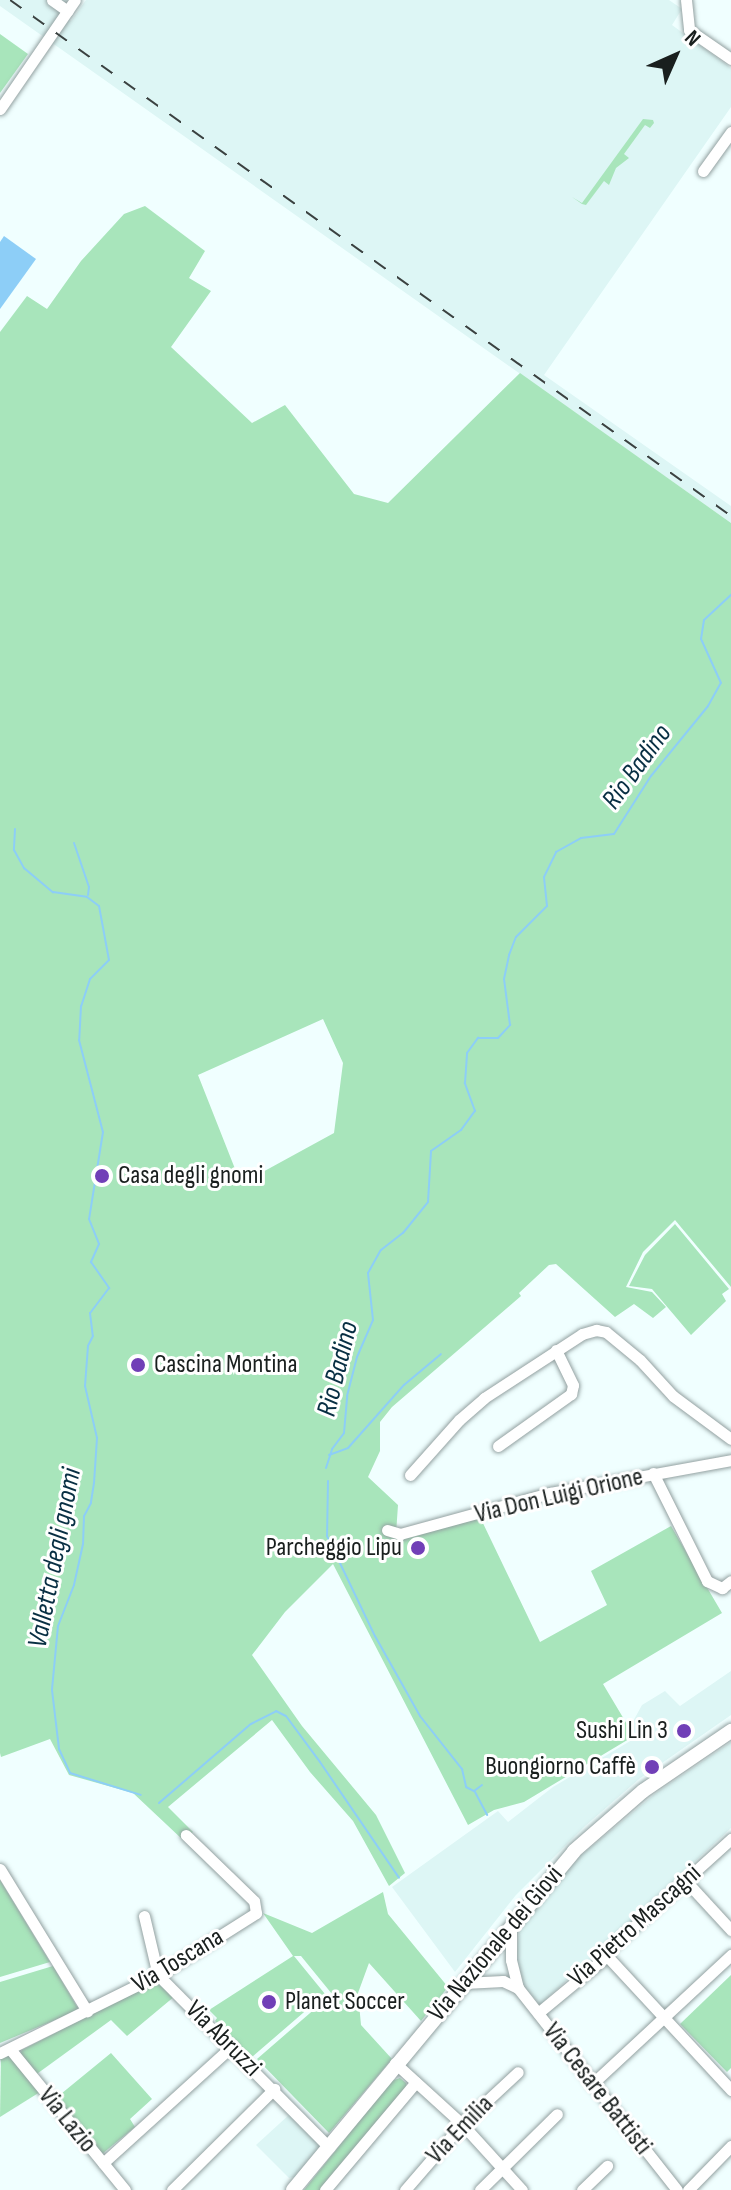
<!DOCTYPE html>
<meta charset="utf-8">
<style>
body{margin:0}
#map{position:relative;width:731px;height:2190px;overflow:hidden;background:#f0ffff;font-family:"Sofia Sans Condensed",sans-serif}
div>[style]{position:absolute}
.built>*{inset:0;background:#ddf6f5}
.green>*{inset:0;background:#a8e5bb}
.water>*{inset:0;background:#8dcef7}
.stream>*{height:2px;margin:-1px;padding:0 1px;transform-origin:1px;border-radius:1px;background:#8dcef7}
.roads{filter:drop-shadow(0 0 2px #93a1a1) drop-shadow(0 0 2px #93a1a1)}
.minor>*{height:11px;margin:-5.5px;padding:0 5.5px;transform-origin:5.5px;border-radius:5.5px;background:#fff}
.major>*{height:14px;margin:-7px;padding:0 7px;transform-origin:7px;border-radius:7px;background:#fff}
.rail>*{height:2px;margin-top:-1px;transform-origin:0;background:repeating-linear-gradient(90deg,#3a4140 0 14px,transparent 0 28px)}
.dots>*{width:22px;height:22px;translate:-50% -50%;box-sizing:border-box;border:4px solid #fff;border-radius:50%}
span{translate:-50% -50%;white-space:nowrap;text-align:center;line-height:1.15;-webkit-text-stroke:6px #fff;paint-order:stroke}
.poi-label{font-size:26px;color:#191f1e}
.left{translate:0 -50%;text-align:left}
.right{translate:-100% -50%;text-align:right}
.street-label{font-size:26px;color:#191f1e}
.water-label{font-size:28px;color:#082f43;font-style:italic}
.north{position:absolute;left:635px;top:16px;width:80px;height:80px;-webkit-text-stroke:6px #fff;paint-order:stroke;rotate:45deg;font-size:22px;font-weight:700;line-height:32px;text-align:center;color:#191f1e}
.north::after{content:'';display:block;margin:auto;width:28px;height:36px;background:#191f1e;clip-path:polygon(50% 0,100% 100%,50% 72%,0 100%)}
</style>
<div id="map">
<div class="built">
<i style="clip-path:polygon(0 0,67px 0,59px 12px,71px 21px,86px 0,669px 0,682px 9px,672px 25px,731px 68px,731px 107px,544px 375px,731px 506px,731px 523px,0 6px)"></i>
<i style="clip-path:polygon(731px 1671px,731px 1715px,639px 1779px,585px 1826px,516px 1895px,455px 1972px,392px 1887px,498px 1811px,508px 1822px,553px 1787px,637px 1737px,631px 1725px,642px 1705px,665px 1691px,680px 1706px)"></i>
<i style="clip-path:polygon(731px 1742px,731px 1828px,540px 2005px,522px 1984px,516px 1961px,520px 1925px,579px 1857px,656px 1793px)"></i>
<i style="clip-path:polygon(291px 2113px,322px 2144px,295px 2177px,289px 2178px,256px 2145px)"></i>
</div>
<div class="green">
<i style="clip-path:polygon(0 34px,28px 54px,0 93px)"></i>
<i style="clip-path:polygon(643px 119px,653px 120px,654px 123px,650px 128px,645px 125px,624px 154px,629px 158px,616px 168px,609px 185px,604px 181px,586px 205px,582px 204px,572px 197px,582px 203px)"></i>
<i style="clip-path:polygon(evenodd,145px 206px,205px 251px,189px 278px,211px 291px,171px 347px,252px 423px,285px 405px,354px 494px,388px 503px,520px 373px,731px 523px,731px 1287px,675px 1220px,643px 1252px,626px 1287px,652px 1292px,666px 1307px,653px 1318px,634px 1304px,615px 1317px,556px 1264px,549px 1265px,519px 1293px,521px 1296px,392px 1407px,380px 1422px,380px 1451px,368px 1477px,398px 1505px,396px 1534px,480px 1517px,540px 1642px,607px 1605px,591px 1571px,671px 1526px,722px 1613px,603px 1684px,634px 1736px,524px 1802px,494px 1810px,468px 1825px,333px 1564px,285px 1612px,252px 1655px,302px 1726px,376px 1815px,405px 1873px,389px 1886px,353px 1821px,310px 1772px,272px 1720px,168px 1807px,193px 1832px,183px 1840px,133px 1793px,69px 1775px,50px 1739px,1px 1757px,0 1753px,0 332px,27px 296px,47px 309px,81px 261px,124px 214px,145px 206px,323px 1019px,343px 1063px,334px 1133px,241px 1184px,198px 1075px,323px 1019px)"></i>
<i style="clip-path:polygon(675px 1224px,729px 1289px,722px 1294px,726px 1301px,691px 1335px,652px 1289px,629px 1286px,645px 1255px)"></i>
<i style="clip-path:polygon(0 1880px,50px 1962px,0 1977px)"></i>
<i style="clip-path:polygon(383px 1892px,388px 1914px,448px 1987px,421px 2021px,369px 1963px,358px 1993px,361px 2025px,392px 2059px,329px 2133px,257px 2059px,332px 1994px,301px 1956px,294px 1956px,325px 1994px,252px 2057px,215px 2021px,217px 2018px,209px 2010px,293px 1956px,263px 1913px,312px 1933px)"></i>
<i style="clip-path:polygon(53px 1966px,79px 2010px,0 2043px,0 1982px)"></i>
<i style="clip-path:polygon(731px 1975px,731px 2068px,727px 2072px,680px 2024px)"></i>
<i style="clip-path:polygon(155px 1982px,175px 1996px,127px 2036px,111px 2020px,34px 2076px,20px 2054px,22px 2050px)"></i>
<i style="clip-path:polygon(111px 2053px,152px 2099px,130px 2119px,135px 2127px,102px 2154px,56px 2098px)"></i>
<i style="clip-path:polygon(1px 2054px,9px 2056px,40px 2092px,0 2117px)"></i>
<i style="clip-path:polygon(400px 2078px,406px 2083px,406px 2087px,321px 2190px,304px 2190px,391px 2081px)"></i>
</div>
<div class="water">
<i style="clip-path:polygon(4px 236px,36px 259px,0 309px,0 242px)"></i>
</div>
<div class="stream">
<i style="left:15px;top:829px;width:21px;rotate:93deg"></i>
<i style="left:14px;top:850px;width:21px;rotate:61deg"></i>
<i style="left:24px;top:868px;width:38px;rotate:40deg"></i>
<i style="left:53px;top:892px;width:34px;rotate:8deg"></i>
<i style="left:87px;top:897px;width:15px;rotate:37deg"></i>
<i style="left:99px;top:906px;width:55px;rotate:79.5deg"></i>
<i style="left:109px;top:960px;width:27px;rotate:135deg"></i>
<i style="left:90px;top:979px;width:28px;rotate:108deg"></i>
<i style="left:81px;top:1006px;width:34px;rotate:93deg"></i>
<i style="left:79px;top:1040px;width:95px;rotate:75.4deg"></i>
<i style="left:103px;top:1132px;width:88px;rotate:99.1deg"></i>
<i style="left:89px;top:1219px;width:27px;rotate:68deg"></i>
<i style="left:99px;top:1244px;width:20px;rotate:114deg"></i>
<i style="left:91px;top:1262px;width:32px;rotate:55deg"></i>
<i style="left:109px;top:1288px;width:31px;rotate:127deg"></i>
<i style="left:90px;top:1313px;width:23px;rotate:83deg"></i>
<i style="left:93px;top:1336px;width:11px;rotate:117deg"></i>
<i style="left:88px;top:1346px;width:40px;rotate:94.3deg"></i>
<i style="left:85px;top:1386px;width:53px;rotate:77deg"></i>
<i style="left:97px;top:1438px;width:45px;rotate:93.8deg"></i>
<i style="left:94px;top:1483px;width:20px;rotate:99deg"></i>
<i style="left:91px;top:1503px;width:15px;rotate:118deg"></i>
<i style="left:84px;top:1516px;width:28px;rotate:92deg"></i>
<i style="left:83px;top:1544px;width:42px;rotate:102.4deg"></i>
<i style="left:74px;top:1585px;width:44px;rotate:111.3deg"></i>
<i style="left:58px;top:1626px;width:64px;rotate:95.4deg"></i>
<i style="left:52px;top:1690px;width:59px;rotate:83.2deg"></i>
<i style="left:59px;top:1749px;width:26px;rotate:65deg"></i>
<i style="left:70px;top:1773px;width:74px;rotate:17.2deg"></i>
<i style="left:74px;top:843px;width:46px;rotate:71.2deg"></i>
<i style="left:89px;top:887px;width:8px;rotate:97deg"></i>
<i style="left:329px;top:1455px;width:20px;rotate:-20deg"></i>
<i style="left:348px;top:1448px;width:84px;rotate:-48.4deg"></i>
<i style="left:404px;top:1385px;width:48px;rotate:-40deg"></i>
<i style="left:326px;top:1468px;width:20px;rotate:-72deg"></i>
<i style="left:332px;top:1449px;width:20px;rotate:-53deg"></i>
<i style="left:344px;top:1433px;width:37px;rotate:-85deg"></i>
<i style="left:347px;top:1396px;width:40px;rotate:-75.6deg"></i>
<i style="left:357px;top:1357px;width:40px;rotate:-66.6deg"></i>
<i style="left:373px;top:1320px;width:47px;rotate:-96.1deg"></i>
<i style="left:368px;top:1273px;width:26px;rotate:-61deg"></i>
<i style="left:381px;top:1250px;width:28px;rotate:-38deg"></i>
<i style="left:403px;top:1233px;width:40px;rotate:-51deg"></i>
<i style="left:428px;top:1202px;width:51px;rotate:-86.6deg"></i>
<i style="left:431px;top:1151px;width:37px;rotate:-35deg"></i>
<i style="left:461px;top:1130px;width:24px;rotate:-54deg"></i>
<i style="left:475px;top:1111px;width:30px;rotate:-110deg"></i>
<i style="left:465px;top:1083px;width:30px;rotate:-86deg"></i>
<i style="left:467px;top:1053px;width:19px;rotate:-54deg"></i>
<i style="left:478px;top:1038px;width:20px"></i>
<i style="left:498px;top:1038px;width:18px;rotate:-47deg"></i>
<i style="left:510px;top:1025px;width:46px;rotate:-97.4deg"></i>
<i style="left:504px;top:979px;width:25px;rotate:-78deg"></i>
<i style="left:509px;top:955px;width:19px;rotate:-69deg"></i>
<i style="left:516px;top:937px;width:44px;rotate:-45deg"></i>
<i style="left:547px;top:906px;width:29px;rotate:-96deg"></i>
<i style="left:544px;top:877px;width:28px;rotate:-64deg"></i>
<i style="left:556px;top:852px;width:29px;rotate:-29deg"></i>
<i style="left:581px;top:838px;width:33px;rotate:-7deg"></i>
<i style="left:614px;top:834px;width:69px;rotate:-57.5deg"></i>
<i style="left:651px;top:776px;width:90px;rotate:-50.8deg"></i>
<i style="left:708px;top:706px;width:26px;rotate:-61deg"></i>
<i style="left:721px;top:683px;width:48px;rotate:-114.4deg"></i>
<i style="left:701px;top:639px;width:19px;rotate:-81deg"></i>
<i style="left:704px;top:620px;width:37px;rotate:-43deg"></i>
<i style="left:328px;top:1481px;width:55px;rotate:91deg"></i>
<i style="left:327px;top:1536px;width:111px;rotate:64.4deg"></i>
<i style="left:375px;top:1636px;width:92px;rotate:60.6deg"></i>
<i style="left:420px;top:1716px;width:68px;rotate:51.6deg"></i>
<i style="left:462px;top:1769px;width:18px;rotate:77deg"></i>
<i style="left:466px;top:1787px;width:9px;rotate:27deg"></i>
<i style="left:474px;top:1791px;width:10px;rotate:-37deg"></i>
<i style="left:475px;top:1792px;width:26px;rotate:62deg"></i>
<i style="left:159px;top:1803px;width:121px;rotate:-40.7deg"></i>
<i style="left:251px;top:1724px;width:28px;rotate:-27deg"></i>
<i style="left:276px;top:1711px;width:11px;rotate:27deg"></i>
<i style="left:286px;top:1716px;width:57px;rotate:53.5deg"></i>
<i style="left:320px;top:1762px;width:140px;rotate:55.7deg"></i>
</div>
<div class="roads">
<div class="minor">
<i style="left:52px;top:0;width:19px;rotate:35deg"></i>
<i style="left:686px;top:0;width:30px;rotate:84deg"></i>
<i style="left:689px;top:30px;width:51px;rotate:34.6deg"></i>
<i style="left:0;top:109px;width:132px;rotate:-55.5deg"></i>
<i style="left:703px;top:171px;width:48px;rotate:-54.3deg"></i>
<i style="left:498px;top:1446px;width:90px;rotate:-35.5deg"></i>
<i style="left:571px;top:1394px;width:9px;rotate:-77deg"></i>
<i style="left:573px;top:1385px;width:39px;rotate:-116deg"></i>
<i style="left:653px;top:1473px;width:121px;rotate:63.4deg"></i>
<i style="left:707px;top:1581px;width:17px;rotate:25deg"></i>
<i style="left:722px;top:1588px;width:11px;rotate:-38deg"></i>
<i style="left:410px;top:1475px;width:74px;rotate:-48.3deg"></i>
<i style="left:459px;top:1420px;width:33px;rotate:-41deg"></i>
<i style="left:484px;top:1398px;width:117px;rotate:-33.1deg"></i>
<i style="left:582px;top:1334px;width:15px;rotate:-16deg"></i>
<i style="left:596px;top:1330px;width:10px;rotate:11deg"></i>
<i style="left:606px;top:1332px;width:44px;rotate:39.5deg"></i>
<i style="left:640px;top:1360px;width:49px;rotate:47.5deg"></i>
<i style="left:673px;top:1396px;width:72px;rotate:36.6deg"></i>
<i style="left:387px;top:1530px;width:14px;rotate:17deg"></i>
<i style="left:400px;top:1534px;width:156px;rotate:-15.3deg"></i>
<i style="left:550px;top:1493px;width:184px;rotate:-10.3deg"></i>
<i style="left:0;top:1869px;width:167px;rotate:58.5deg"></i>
<i style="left:685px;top:1880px;width:68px;rotate:47.4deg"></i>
<i style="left:144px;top:1916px;width:61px;rotate:76.7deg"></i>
<i style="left:158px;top:1975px;width:243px;rotate:45.2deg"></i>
<i style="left:511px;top:1928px;width:32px;rotate:90deg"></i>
<i style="left:511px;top:1960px;width:29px;rotate:76deg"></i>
<i style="left:518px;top:1988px;width:257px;rotate:51.8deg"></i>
<i style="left:607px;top:1956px;width:183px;rotate:47.2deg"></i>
<i style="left:464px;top:1983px;width:39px;rotate:-3deg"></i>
<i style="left:503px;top:1981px;width:17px;rotate:25deg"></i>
<i style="left:538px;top:2013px;width:89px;rotate:-39.6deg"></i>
<i style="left:607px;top:1956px;width:6px;rotate:-81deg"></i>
<i style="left:608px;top:1950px;width:166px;rotate:-42.1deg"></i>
<i style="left:10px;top:2049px;width:182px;rotate:50.8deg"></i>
<i style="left:0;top:2053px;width:176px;rotate:-26.3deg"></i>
<i style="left:158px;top:1975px;width:116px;rotate:-32.3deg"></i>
<i style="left:256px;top:1913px;width:12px;rotate:-99deg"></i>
<i style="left:254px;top:1901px;width:95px;rotate:-135.9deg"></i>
<i style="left:395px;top:2063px;width:91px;rotate:42.3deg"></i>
<i style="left:462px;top:2124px;width:89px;rotate:47.7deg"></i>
<i style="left:592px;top:2084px;width:190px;rotate:-42.9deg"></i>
<i style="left:103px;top:2163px;width:174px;rotate:-42.2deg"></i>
<i style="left:172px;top:2190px;width:144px;rotate:-44.7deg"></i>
<i style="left:325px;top:2190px;width:141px;rotate:-49.9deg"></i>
<i style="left:405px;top:2190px;width:87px;rotate:-49.2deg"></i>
<i style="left:462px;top:2124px;width:76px;rotate:-42.9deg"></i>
<i style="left:480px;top:2190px;width:108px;rotate:-44.6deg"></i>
<i style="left:582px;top:2190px;width:35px;rotate:-44deg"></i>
<i style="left:688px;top:2190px;width:62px;rotate:-45.7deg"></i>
</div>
<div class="major">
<i style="left:293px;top:2190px;width:440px;rotate:-50.3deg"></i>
<i style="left:574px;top:1851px;width:91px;rotate:-41deg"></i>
<i style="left:643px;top:1791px;width:107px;rotate:-34.3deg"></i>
</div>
</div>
<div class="rail">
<i style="left:10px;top:0;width:887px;rotate:35.59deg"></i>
</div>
<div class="dots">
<i style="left:102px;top:1176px;background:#713fb7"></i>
<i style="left:138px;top:1365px;background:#713fb7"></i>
<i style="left:418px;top:1548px;background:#713fb7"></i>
<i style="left:684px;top:1731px;background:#713fb7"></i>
<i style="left:652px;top:1767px;background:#713fb7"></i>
<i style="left:269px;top:2002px;background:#713fb7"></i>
</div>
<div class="poi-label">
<span class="left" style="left:118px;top:1176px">Casa degli gnomi</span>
<span class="left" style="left:154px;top:1365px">Cascina Montina</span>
<span class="right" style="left:402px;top:1548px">Parcheggio Lipu</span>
<span class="right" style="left:668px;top:1731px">Sushi Lin 3</span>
<span class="right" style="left:636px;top:1767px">Buongiorno Caffè</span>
<span class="left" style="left:285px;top:2002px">Planet Soccer</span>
</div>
<div class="street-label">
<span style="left:559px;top:1496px;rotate:-13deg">Via Don Luigi Orione</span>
<span style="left:635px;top:1926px;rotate:-42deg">Via Pietro Mascagni</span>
<span style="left:496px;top:1944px;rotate:-50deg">Via Nazionale dei Giovi</span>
<span style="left:178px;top:1961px;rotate:-31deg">Via Toscana</span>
<span style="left:223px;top:2039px;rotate:45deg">Via Abruzzi</span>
<span style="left:597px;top:2089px;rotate:52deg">Via Cesare Battisti</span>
<span style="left:67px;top:2120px;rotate:51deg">Via Lazio</span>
<span style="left:460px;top:2130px;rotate:-46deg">Via Emilia</span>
</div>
<div class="water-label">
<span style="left:637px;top:767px;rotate:-54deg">Rio Badino</span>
<span style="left:338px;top:1369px;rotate:-76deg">Rio Badino</span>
<span style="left:55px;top:1558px;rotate:-79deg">Valletta degli gnomi</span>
</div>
<div class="north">N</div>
</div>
